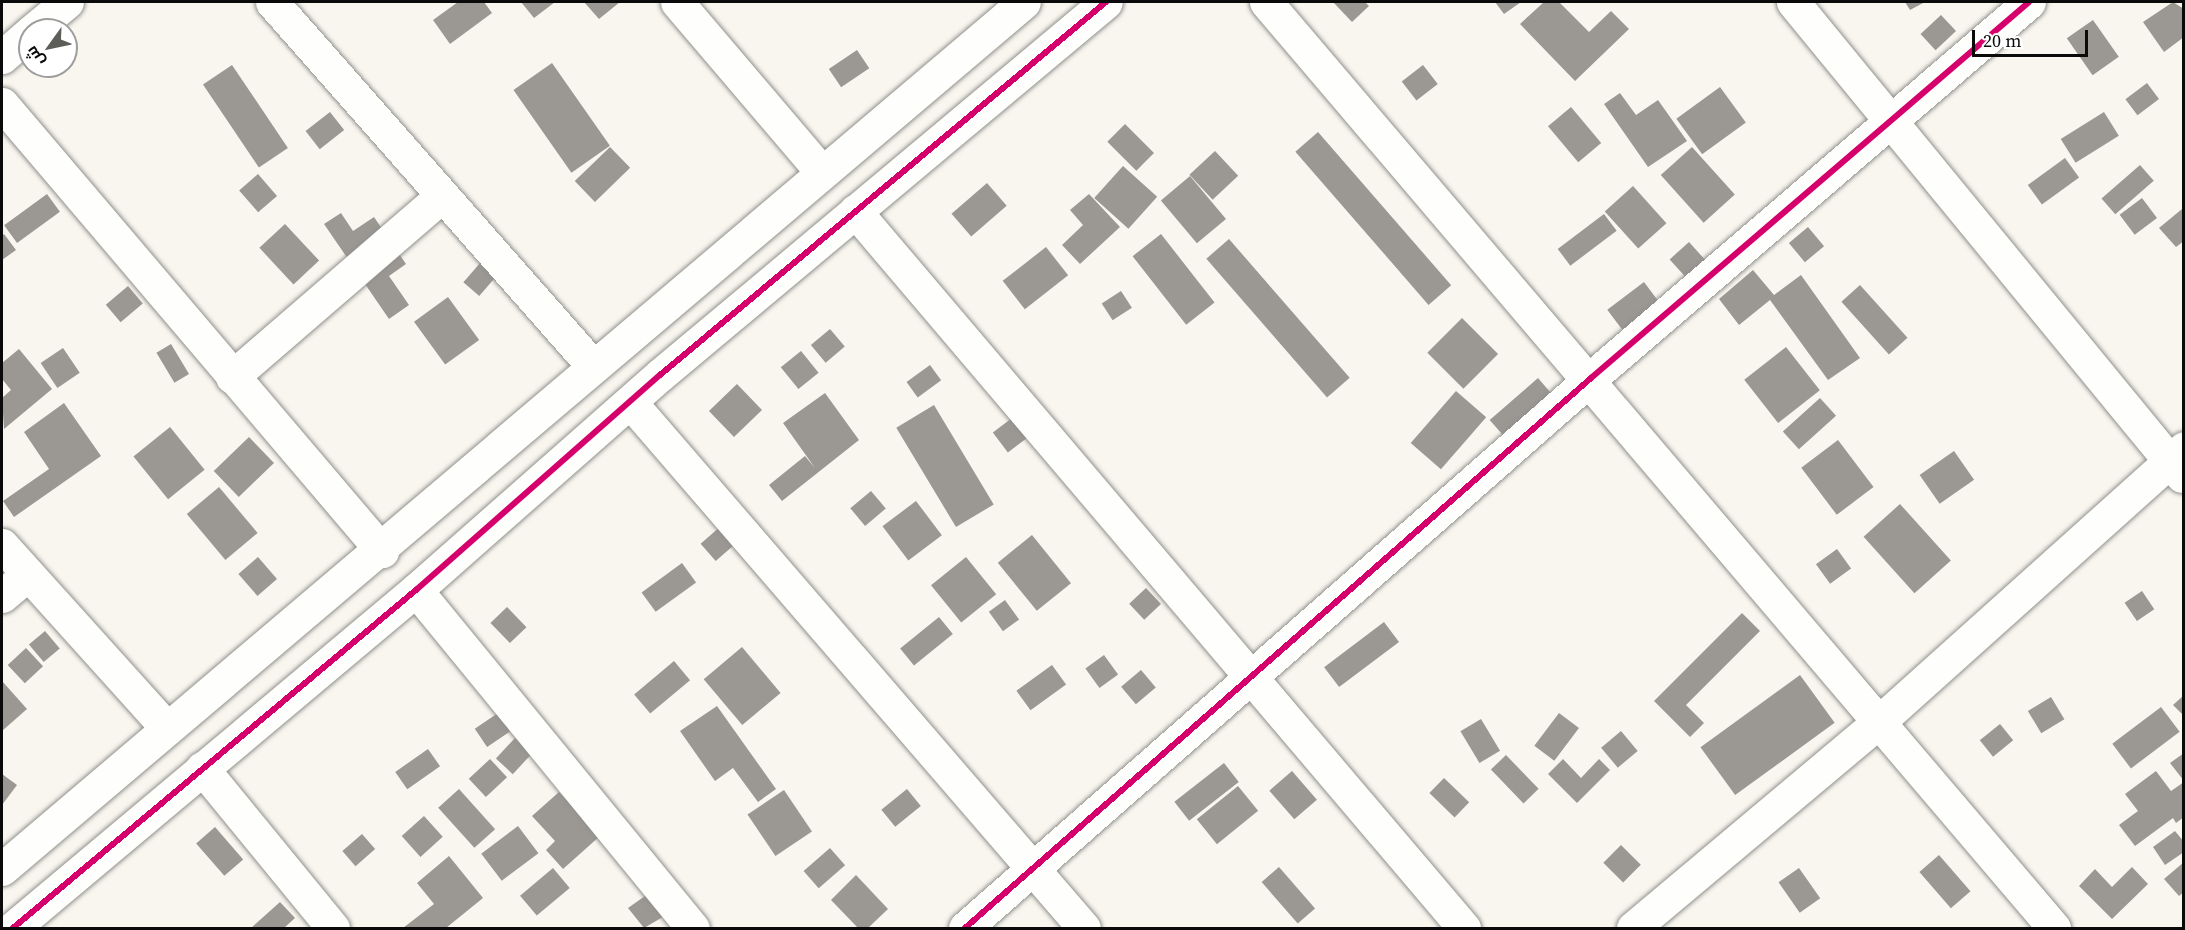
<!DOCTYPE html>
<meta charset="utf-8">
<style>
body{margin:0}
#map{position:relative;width:2185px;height:930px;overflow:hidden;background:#f8f6ee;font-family:"Source Serif 4",Cairo,serif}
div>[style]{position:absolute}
.building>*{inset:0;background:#9b9894;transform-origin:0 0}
.roads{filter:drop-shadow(0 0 2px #91908d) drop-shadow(0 0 2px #91908d)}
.street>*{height:33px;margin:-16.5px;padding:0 16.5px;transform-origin:16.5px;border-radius:16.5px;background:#fefefc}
.cycleway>*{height:6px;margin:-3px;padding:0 3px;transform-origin:3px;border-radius:3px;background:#d6006c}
span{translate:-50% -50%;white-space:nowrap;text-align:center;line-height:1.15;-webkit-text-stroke:6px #fff;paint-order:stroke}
.frame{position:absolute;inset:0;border:3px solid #0a0a0a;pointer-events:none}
.north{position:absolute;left:18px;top:18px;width:60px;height:60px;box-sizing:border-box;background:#fff;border:2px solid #9d9d9d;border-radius:50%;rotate:237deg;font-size:16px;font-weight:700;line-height:24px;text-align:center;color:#0a0a0a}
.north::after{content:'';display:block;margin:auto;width:21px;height:27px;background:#5d5d5a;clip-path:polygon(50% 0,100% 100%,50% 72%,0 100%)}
.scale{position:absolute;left:1972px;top:30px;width:116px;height:27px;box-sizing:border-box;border:3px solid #0a0a0a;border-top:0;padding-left:8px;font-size:18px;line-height:21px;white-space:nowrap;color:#0a0a0a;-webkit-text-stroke:4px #fff;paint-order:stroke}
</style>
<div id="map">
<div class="building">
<i style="clip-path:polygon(458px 2px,484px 2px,492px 13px,450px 44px,433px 20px)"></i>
<i style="clip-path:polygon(521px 2px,555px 2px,534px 18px)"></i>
<i style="clip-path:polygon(584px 2px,620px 2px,599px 19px)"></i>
<i style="clip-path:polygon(1333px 2px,1365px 2px,1369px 6px,1352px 22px)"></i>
<i style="clip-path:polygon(1495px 2px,1521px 2px,1504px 14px)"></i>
<i style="clip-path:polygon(1544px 2px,1559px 2px,1589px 32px,1611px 11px,1629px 29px,1575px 81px,1520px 24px)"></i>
<i style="clip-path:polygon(1905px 2px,1925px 2px,1910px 10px)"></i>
<i style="clip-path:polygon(2173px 2px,2184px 9px,2184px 37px,2164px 52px,2143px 22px)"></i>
<i style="left:1941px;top:15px;width:22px;height:28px;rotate:47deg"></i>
<i style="left:2093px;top:20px;width:45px;height:32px;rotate:55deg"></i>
<i style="left:857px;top:50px;width:22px;height:34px;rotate:56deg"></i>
<i style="left:552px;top:63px;width:101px;height:47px;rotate:55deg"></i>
<i style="left:232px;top:65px;width:100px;height:35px;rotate:56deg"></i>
<i style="left:1423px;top:65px;width:24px;height:27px;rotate:52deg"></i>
<i style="left:2147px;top:83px;width:20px;height:27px;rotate:53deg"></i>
<i style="left:1720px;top:87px;width:44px;height:54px;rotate:54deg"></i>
<i style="clip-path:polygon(1620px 93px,1636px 115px,1658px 100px,1687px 141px,1648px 167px,1604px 104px)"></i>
<i style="left:1571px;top:107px;width:47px;height:30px;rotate:50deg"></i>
<i style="left:330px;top:112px;width:23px;height:31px;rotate:52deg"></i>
<i style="left:2104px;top:112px;width:28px;height:51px;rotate:58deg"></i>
<i style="left:1125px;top:124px;width:41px;height:25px;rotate:45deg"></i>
<i style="left:1318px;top:132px;width:203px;height:30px;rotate:49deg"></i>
<i style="left:610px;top:147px;width:29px;height:49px;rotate:46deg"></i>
<i style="left:1692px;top:147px;width:64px;height:42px;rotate:48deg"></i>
<i style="left:1215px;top:151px;width:34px;height:35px;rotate:47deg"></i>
<i style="left:2065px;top:158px;width:24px;height:46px;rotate:54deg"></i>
<i style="left:2140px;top:165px;width:21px;height:51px;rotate:49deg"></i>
<i style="left:1123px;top:166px;width:46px;height:43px;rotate:42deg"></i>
<i style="left:258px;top:174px;width:29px;height:25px;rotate:49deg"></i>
<i style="left:1190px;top:176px;width:56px;height:38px;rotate:50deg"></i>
<i style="left:987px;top:183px;width:30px;height:47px;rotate:49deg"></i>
<i style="left:1633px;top:186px;width:50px;height:38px;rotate:48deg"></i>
<i style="left:47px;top:194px;width:22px;height:53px;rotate:54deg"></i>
<i style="clip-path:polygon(1089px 194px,1120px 227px,1080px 264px,1062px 245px,1083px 225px,1070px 210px)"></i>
<i style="left:2142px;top:198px;width:25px;height:28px;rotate:53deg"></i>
<i style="clip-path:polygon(2182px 209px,2184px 241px,2176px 247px,2159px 228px)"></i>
<i style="clip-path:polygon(341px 213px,353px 231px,374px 217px,406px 264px,389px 276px,409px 305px,389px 319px,324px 224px)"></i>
<i style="left:1604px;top:214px;width:21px;height:58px;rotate:53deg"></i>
<i style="left:285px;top:224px;width:50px;height:35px;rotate:47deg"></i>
<i style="left:1808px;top:227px;width:25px;height:25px;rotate:50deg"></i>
<i style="clip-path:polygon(4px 234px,16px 250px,2px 260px,2px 236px)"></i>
<i style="left:1161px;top:234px;width:87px;height:36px;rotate:52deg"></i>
<i style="left:1229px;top:239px;width:184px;height:30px;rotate:49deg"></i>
<i style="left:1689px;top:242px;width:24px;height:26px;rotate:48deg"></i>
<i style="left:1046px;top:247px;width:36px;height:55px;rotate:52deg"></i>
<i style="left:487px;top:255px;width:21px;height:36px;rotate:41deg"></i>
<i style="clip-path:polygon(1753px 270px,1774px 295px,1801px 275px,1860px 358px,1828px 380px,1770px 300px,1739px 325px,1719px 299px)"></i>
<i style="left:1644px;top:282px;width:25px;height:46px;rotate:53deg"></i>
<i style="left:1860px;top:285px;width:71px;height:25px;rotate:48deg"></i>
<i style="left:128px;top:286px;width:23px;height:29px;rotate:50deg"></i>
<i style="left:1121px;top:291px;width:20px;height:23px;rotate:57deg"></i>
<i style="left:448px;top:297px;width:53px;height:42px;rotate:54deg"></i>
<i style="left:1462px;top:318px;width:51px;height:49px;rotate:45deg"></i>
<i style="left:830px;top:329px;width:23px;height:25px;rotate:50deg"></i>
<i style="left:171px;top:344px;width:35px;height:17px;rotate:59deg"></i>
<i style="left:1786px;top:347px;width:55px;height:53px;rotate:52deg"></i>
<i style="left:63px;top:348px;width:30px;height:27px;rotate:56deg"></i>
<i style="clip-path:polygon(19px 349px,52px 389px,4px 429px,2px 398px,11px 390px,2px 379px,2px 363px)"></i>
<i style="left:801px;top:351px;width:28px;height:26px;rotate:51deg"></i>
<i style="left:930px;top:365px;width:19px;height:29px;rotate:54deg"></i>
<i style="left:1538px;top:378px;width:28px;height:64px;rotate:49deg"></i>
<i style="left:737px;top:384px;width:36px;height:39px;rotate:46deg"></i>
<i style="left:1456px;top:391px;width:40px;height:69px;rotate:41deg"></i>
<i style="clip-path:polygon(825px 393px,859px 440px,782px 501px,769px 485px,805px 456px,815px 468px,783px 423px)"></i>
<i style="left:1820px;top:398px;width:24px;height:50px;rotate:48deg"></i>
<i style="clip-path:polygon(64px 403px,101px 456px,14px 517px,3px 501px,49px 469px,24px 432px)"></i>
<i style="left:934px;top:405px;width:116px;height:44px;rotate:59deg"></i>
<i style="left:1012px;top:418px;width:25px;height:24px;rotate:53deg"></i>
<i style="left:170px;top:427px;width:55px;height:47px;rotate:51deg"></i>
<i style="left:249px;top:437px;width:36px;height:49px;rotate:46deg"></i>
<i style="left:1838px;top:440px;width:59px;height:46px;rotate:53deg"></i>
<i style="left:1954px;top:451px;width:35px;height:42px;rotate:55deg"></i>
<i style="left:219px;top:487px;width:60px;height:42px;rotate:50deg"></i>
<i style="left:871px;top:491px;width:23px;height:27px;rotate:50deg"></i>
<i style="left:916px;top:501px;width:43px;height:42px;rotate:53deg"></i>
<i style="left:1900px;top:504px;width:76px;height:49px;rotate:48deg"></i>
<i style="left:721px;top:526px;width:23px;height:27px;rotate:49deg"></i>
<i style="left:1032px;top:535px;width:62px;height:44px;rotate:51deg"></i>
<i style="left:1837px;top:549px;width:24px;height:26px;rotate:54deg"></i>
<i style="left:258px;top:557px;width:29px;height:26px;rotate:49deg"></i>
<i style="left:966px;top:557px;width:48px;height:45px;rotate:51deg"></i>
<i style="left:682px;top:563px;width:24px;height:50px;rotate:54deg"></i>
<i style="left:1146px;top:588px;width:22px;height:23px;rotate:47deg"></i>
<i style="left:2142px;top:591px;width:22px;height:21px;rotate:56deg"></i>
<i style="left:1005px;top:600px;width:24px;height:20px;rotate:54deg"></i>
<i style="left:507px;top:607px;width:28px;height:23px;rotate:46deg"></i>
<i style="clip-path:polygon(1742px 613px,1760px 631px,1686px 705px,1704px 723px,1690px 737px,1654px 701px)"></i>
<i style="left:939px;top:617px;width:22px;height:50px;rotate:51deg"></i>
<i style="left:1384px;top:622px;width:25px;height:75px;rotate:53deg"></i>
<i style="left:45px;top:631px;width:23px;height:21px;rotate:50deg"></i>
<i style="left:742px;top:647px;width:60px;height:50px;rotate:50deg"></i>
<i style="left:26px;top:648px;width:25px;height:25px;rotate:47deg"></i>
<i style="left:1104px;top:655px;width:24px;height:23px;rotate:54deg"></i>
<i style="left:674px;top:661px;width:25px;height:52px;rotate:50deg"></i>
<i style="left:1052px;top:665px;width:24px;height:44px;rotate:54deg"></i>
<i style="left:1141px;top:670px;width:23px;height:26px;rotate:50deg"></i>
<i style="left:1800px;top:675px;width:59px;height:123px;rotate:54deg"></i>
<i style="clip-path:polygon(2px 681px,27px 709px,2px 731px)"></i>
<i style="clip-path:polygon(2184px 695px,2184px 716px,2173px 705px)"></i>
<i style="left:2051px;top:697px;width:26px;height:27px;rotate:59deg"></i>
<i style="clip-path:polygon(717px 706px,776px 789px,758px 802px,733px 768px,715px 781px,680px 731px)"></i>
<i style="left:2161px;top:707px;width:31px;height:61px;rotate:53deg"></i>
<i style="left:498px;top:713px;width:22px;height:28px;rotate:56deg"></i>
<i style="left:1559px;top:713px;width:25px;height:41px;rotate:37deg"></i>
<i style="left:1481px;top:719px;width:37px;height:24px;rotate:59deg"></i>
<i style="left:2000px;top:724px;width:21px;height:26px;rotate:51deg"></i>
<i style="left:1621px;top:731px;width:26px;height:26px;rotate:50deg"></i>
<i style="left:515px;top:738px;width:23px;height:28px;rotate:43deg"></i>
<i style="left:428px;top:749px;width:21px;height:40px;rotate:55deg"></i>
<i style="clip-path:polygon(2184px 753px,2184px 781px,2170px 763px)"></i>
<i style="left:1506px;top:755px;width:47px;height:21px;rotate:46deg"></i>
<i style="left:490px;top:759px;width:25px;height:29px;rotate:47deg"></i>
<i style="clip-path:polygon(1563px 759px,1581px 778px,1599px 759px,1610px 770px,1577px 803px,1548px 774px)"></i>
<i style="left:1224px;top:763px;width:24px;height:63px;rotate:52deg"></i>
<i style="left:1292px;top:771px;width:38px;height:30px;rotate:49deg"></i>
<i style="clip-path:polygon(2156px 771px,2171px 791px,2184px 782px,2184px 817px,2176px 823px,2173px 818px,2135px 846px,2119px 825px,2138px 811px,2125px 794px)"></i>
<i style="clip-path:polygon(2px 774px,17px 785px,2px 805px)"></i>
<i style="left:1444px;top:778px;width:35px;height:21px;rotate:44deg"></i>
<i style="left:1238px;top:786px;width:32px;height:53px;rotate:51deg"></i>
<i style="left:459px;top:789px;width:54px;height:28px;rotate:48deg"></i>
<i style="left:907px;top:789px;width:22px;height:33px;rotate:51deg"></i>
<i style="left:784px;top:790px;width:50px;height:44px;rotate:56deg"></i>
<i style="clip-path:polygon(559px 792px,600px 836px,563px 869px,546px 850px,555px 841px,532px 816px)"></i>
<i style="left:424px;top:816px;width:28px;height:30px;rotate:48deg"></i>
<i style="left:518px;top:826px;width:34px;height:46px;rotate:53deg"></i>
<i style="left:215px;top:827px;width:43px;height:25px;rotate:49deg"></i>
<i style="clip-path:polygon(2175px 831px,2184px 842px,2184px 852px,2165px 865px,2153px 847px)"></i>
<i style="left:362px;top:834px;width:20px;height:26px;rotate:49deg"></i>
<i style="left:1621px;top:845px;width:28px;height:25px;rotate:45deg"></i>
<i style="left:830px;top:848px;width:23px;height:35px;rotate:49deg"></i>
<i style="left:1939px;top:855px;width:48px;height:26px;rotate:49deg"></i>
<i style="clip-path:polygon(449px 856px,483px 898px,446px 928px,403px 928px,434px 904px,417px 883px)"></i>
<i style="clip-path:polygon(2184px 862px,2184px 892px,2179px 896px,2164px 879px)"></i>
<i style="left:1279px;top:867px;width:55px;height:23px;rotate:49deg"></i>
<i style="clip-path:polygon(2132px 867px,2148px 884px,2112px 919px,2079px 886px,2095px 869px,2112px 887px)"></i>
<i style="left:553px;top:868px;width:26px;height:43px;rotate:50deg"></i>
<i style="left:1799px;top:868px;width:37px;height:25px;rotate:55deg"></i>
<i style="clip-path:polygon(856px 875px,888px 909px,868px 928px,858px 928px,831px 900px)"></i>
<i style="clip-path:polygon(652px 891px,668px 914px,644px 928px,628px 908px)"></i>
<i style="clip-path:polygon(280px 902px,295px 918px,284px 928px,251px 928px)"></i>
</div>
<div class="roads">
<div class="street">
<i style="left:272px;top:2px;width:484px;rotate:48.6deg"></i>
<i style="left:677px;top:2px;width:222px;rotate:49.6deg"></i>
<i style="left:1266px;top:2px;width:1216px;rotate:49.6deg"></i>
<i style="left:1793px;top:2px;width:613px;rotate:50.63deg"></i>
<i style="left:33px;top:30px;width:44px;rotate:-39.5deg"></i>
<i style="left:2px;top:57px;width:37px;rotate:-41deg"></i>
<i style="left:2px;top:104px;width:587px;rotate:49.63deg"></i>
<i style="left:855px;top:211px;width:941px;rotate:49.66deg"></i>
<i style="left:232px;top:377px;width:277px;rotate:-40.8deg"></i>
<i style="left:631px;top:403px;width:693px;rotate:49.21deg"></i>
<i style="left:2px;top:545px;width:246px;rotate:48deg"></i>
<i style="left:416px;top:590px;width:437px;rotate:50.7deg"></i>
<i style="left:2px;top:596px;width:34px;rotate:-40deg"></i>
<i style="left:202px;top:768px;width:207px;rotate:50.7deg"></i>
<i style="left:2px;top:869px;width:1340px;rotate:-40.31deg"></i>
<i style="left:13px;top:928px;width:526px;rotate:-39.99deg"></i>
<i style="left:416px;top:590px;width:325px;rotate:-41.4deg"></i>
<i style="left:660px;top:375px;width:581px;rotate:-39.91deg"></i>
<i style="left:965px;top:928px;width:833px;rotate:-41.3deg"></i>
<i style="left:1591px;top:378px;width:577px;rotate:-40.64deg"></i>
<i style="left:1633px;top:928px;width:324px;rotate:-40deg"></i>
<i style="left:1881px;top:720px;width:407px;rotate:-41.9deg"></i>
</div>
</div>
<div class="cycleway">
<i style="left:13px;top:928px;width:526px;rotate:-39.99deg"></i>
<i style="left:416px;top:590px;width:325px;rotate:-41.4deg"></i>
<i style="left:660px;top:375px;width:581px;rotate:-39.91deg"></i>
<i style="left:965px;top:928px;width:833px;rotate:-41.3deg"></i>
<i style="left:1591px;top:378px;width:577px;rotate:-40.64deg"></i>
</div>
<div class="frame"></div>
<div class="north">ش</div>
<div class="scale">20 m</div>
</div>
